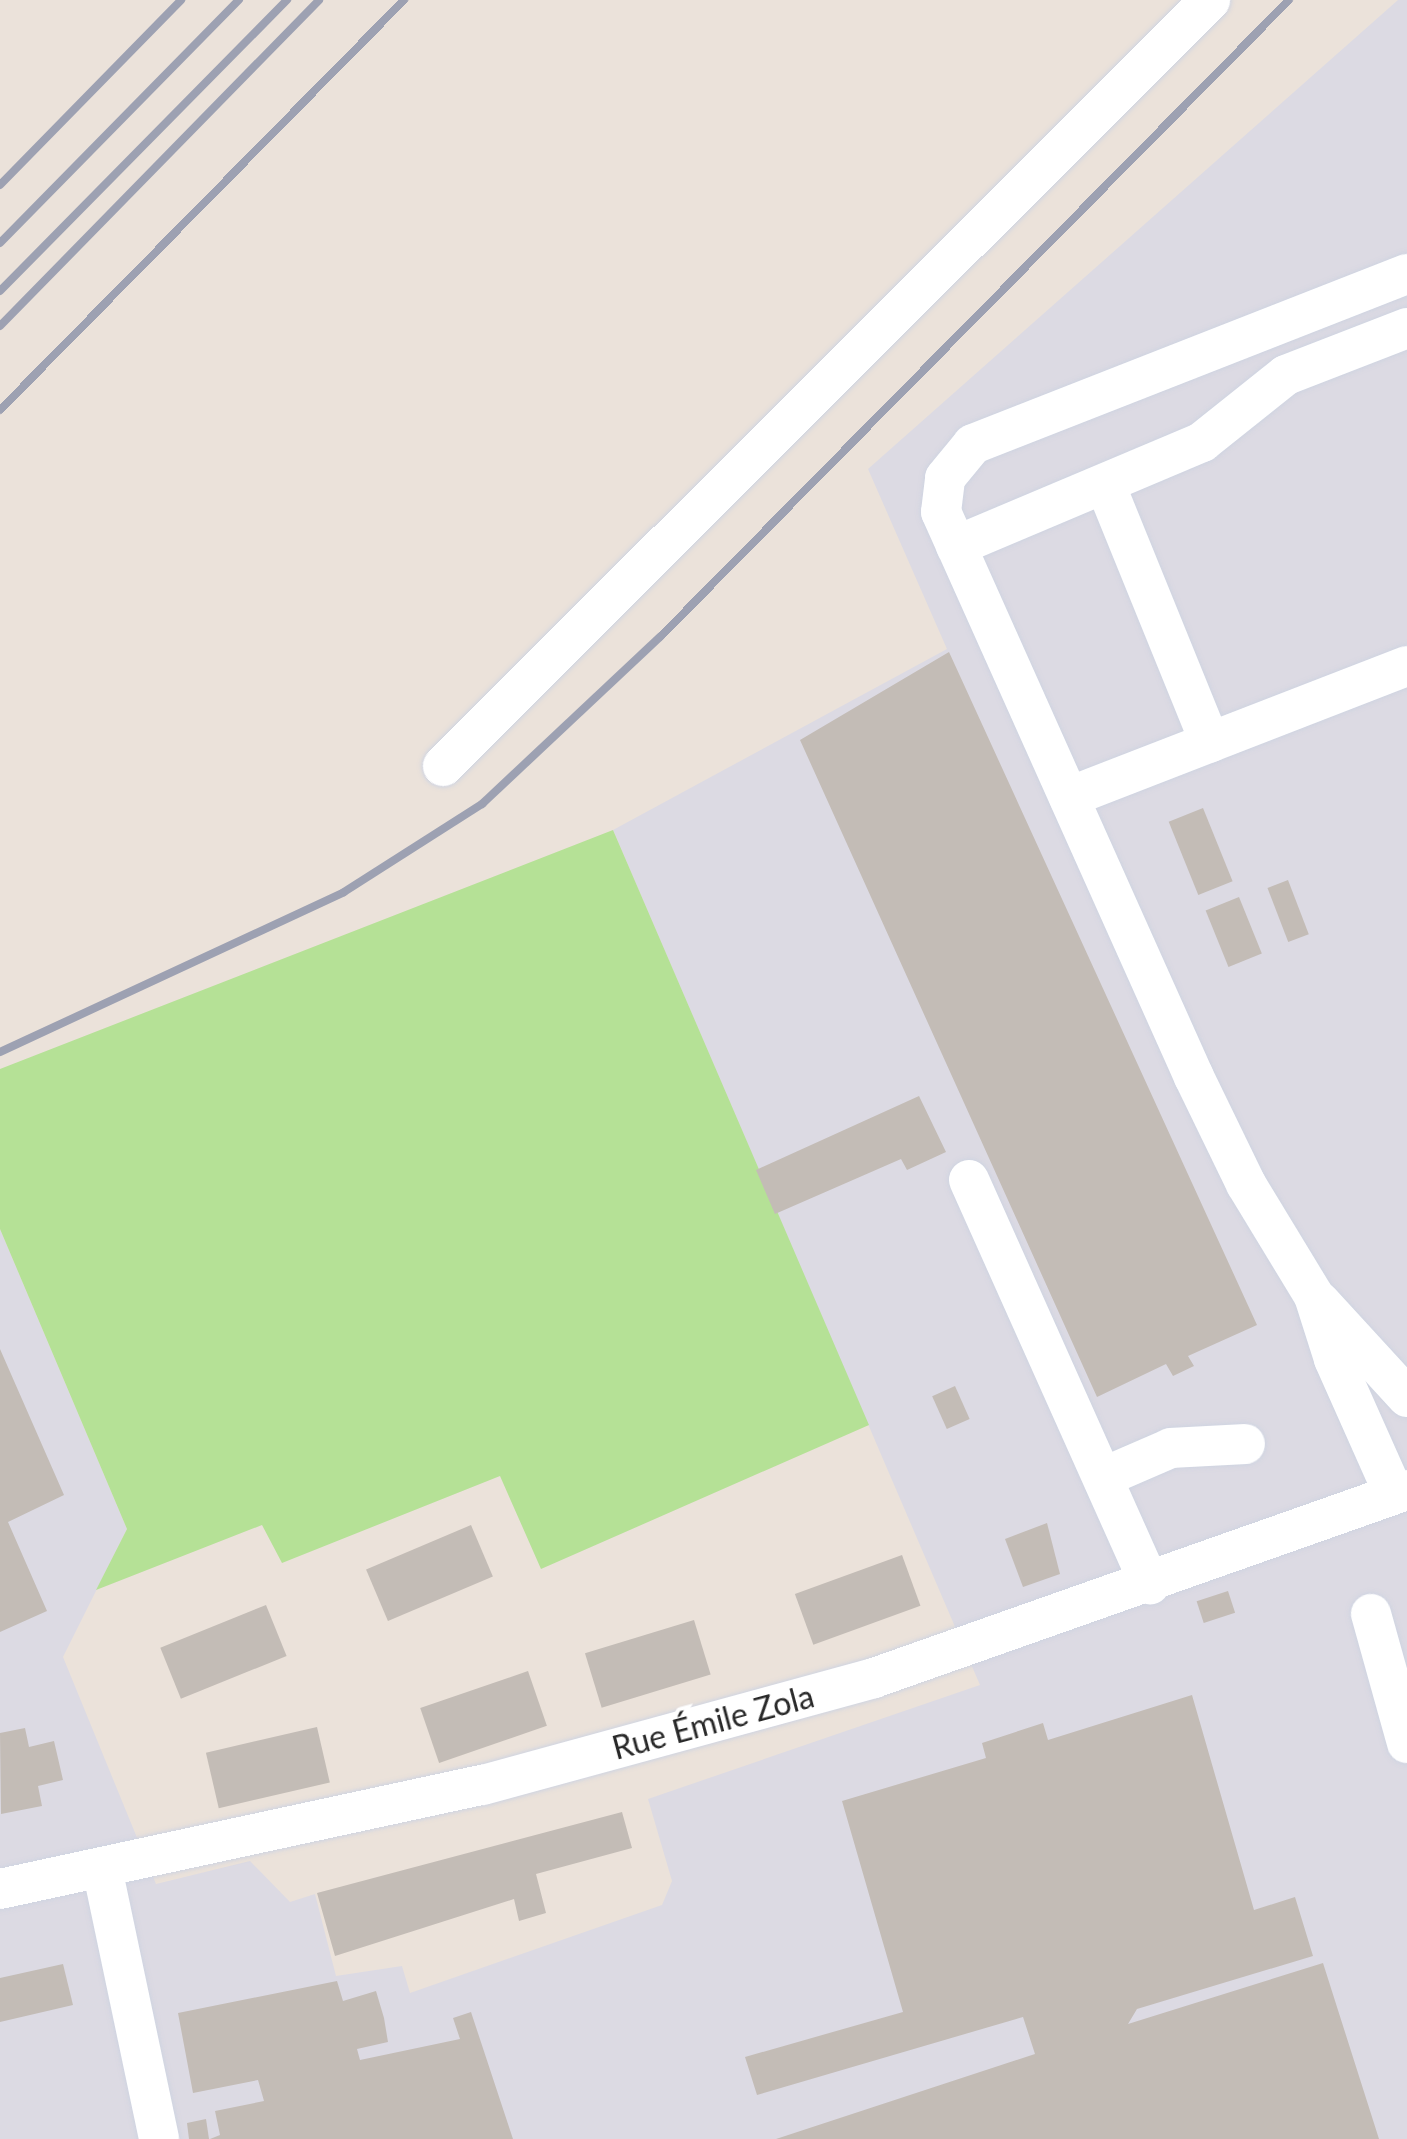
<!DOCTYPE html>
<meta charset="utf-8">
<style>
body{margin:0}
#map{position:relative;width:1407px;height:2139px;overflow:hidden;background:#ebe2da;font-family:Lato,sans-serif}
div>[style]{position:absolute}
.industrial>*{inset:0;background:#dcdae3}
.green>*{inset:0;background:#b5e196}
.building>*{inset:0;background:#c3bcb6;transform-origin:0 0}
.roads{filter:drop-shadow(0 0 2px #cfd4e1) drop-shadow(0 0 2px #cfd4e1)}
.minor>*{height:40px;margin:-20px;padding:0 20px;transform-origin:20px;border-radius:20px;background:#fff}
.rail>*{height:8px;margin:-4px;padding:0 4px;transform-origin:4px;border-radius:4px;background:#9da1b2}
span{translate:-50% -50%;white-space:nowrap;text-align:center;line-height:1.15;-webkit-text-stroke:8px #fff;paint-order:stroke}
.street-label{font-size:32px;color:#282828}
</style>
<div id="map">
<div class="industrial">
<i style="clip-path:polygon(1398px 0,1407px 0,1407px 2139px,0 2139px,0 1229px,127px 1529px,63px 1657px,156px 1884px,250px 1861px,290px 1902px,315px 1894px,336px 1976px,402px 1966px,410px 1993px,662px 1905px,672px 1881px,648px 1799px,980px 1685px,613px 830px,947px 649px,868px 469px)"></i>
</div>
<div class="green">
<i style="clip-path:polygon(613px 830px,869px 1425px,541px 1569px,500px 1476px,282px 1563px,262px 1525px,96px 1590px,127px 1529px,0 1229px,0 1069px)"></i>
</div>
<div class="building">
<i style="clip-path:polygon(949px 652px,1257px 1325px,1188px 1356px,1194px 1366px,1173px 1376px,1166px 1364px,1097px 1397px,800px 740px)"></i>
<i style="left:1203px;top:808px;width:79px;height:37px;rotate:68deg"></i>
<i style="left:1288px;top:880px;width:58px;height:22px;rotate:69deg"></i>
<i style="left:1239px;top:897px;width:61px;height:36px;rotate:68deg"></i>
<i style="clip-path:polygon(919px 1096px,946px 1152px,907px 1170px,901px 1159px,775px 1214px,756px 1170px)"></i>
<i style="clip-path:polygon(0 1349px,64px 1495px,8px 1522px,47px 1611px,0 1632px)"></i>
<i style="left:955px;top:1386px;width:36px;height:25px;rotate:66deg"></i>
<i style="clip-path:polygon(1047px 1523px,1060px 1574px,1023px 1587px,1005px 1539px)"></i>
<i style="left:471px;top:1525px;width:56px;height:114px;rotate:67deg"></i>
<i style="left:902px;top:1555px;width:54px;height:114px;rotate:70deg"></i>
<i style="left:1228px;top:1591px;width:23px;height:33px;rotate:72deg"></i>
<i style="left:266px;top:1605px;width:55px;height:114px;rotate:68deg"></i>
<i style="left:694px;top:1620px;width:57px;height:114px;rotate:73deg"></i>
<i style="left:528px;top:1671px;width:58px;height:114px;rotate:71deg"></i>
<i style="clip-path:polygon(1192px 1695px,1254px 1910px,1295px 1897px,1313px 1956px,1137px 2009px,1128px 2024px,1323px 1963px,1379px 2139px,776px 2139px,1035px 2054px,1023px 2017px,757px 2095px,745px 2057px,903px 2012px,842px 1801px,986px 1758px,982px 1743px,1043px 1723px,1048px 1740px)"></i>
<i style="left:317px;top:1727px;width:57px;height:114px;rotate:77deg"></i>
<i style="clip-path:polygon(25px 1728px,29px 1747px,54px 1741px,63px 1780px,38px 1786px,42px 1806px,1px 1814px,0 1733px)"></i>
<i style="clip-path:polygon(622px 1812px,632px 1848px,536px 1874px,546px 1913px,519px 1921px,514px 1899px,335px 1956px,317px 1893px)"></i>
<i style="clip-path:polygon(63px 1964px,73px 2005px,0 2022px,0 1978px)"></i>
<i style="clip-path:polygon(337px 1981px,343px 2001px,376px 1991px,384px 2018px,388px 2042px,357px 2049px,360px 2060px,460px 2039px,453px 2018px,471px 2012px,513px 2139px,210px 2139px,220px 2135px,215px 2111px,264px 2101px,258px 2080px,193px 2093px,178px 2013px)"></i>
<i style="clip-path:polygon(206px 2119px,209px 2139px,189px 2139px,187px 2123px)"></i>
</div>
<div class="roads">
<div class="minor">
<i style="left:1105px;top:484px;width:279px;rotate:67.9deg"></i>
<i style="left:956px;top:546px;width:267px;rotate:-22.9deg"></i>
<i style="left:1202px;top:442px;width:107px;rotate:-38.6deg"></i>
<i style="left:1286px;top:375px;width:130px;rotate:-21.2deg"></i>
<i style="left:443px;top:766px;width:1084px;rotate:-44.96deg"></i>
<i style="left:1069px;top:797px;width:362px;rotate:-21.2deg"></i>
<i style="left:969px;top:1180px;width:443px;rotate:65.9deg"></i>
<i style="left:1320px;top:1302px;width:129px;rotate:47.5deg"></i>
<i style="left:1104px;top:1477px;width:73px;rotate:-23.4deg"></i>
<i style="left:1171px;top:1448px;width:74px;rotate:-3.1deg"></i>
<i style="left:1394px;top:1494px;width:148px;rotate:-114deg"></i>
<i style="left:1334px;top:1359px;width:66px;rotate:-107.6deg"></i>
<i style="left:1314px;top:1296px;width:131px;rotate:-121.3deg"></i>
<i style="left:1246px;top:1184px;width:119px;rotate:-115.9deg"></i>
<i style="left:1194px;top:1077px;width:619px;rotate:-114.12deg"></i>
<i style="left:941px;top:512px;width:34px;rotate:-83deg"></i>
<i style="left:945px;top:478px;width:44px;rotate:-50.5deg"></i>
<i style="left:973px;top:444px;width:466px;rotate:-21.4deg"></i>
<i style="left:1371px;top:1614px;width:134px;rotate:74.4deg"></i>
<i style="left:102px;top:1868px;width:277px;rotate:78.1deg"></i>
<i style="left:0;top:1889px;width:494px;rotate:-12.2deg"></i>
<i style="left:483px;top:1785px;width:405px;rotate:-15.3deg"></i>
<i style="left:874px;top:1678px;width:565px;rotate:-19.43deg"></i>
</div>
</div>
<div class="rail">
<i style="left:0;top:185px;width:259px;rotate:-45.6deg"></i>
<i style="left:0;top:243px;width:341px;rotate:-45.5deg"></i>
<i style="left:0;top:291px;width:409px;rotate:-45.4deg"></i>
<i style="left:0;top:326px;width:456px;rotate:-45.6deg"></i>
<i style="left:0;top:410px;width:576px;rotate:-45.42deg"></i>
<i style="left:0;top:1052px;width:379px;rotate:-24.9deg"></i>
<i style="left:344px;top:892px;width:164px;rotate:-32.5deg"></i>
<i style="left:482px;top:804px;width:244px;rotate:-43.2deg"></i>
<i style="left:660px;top:637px;width:895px;rotate:-45.36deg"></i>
</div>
<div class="street-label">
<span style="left:713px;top:1722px;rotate:-15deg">Rue Émile Zola</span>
</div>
</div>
